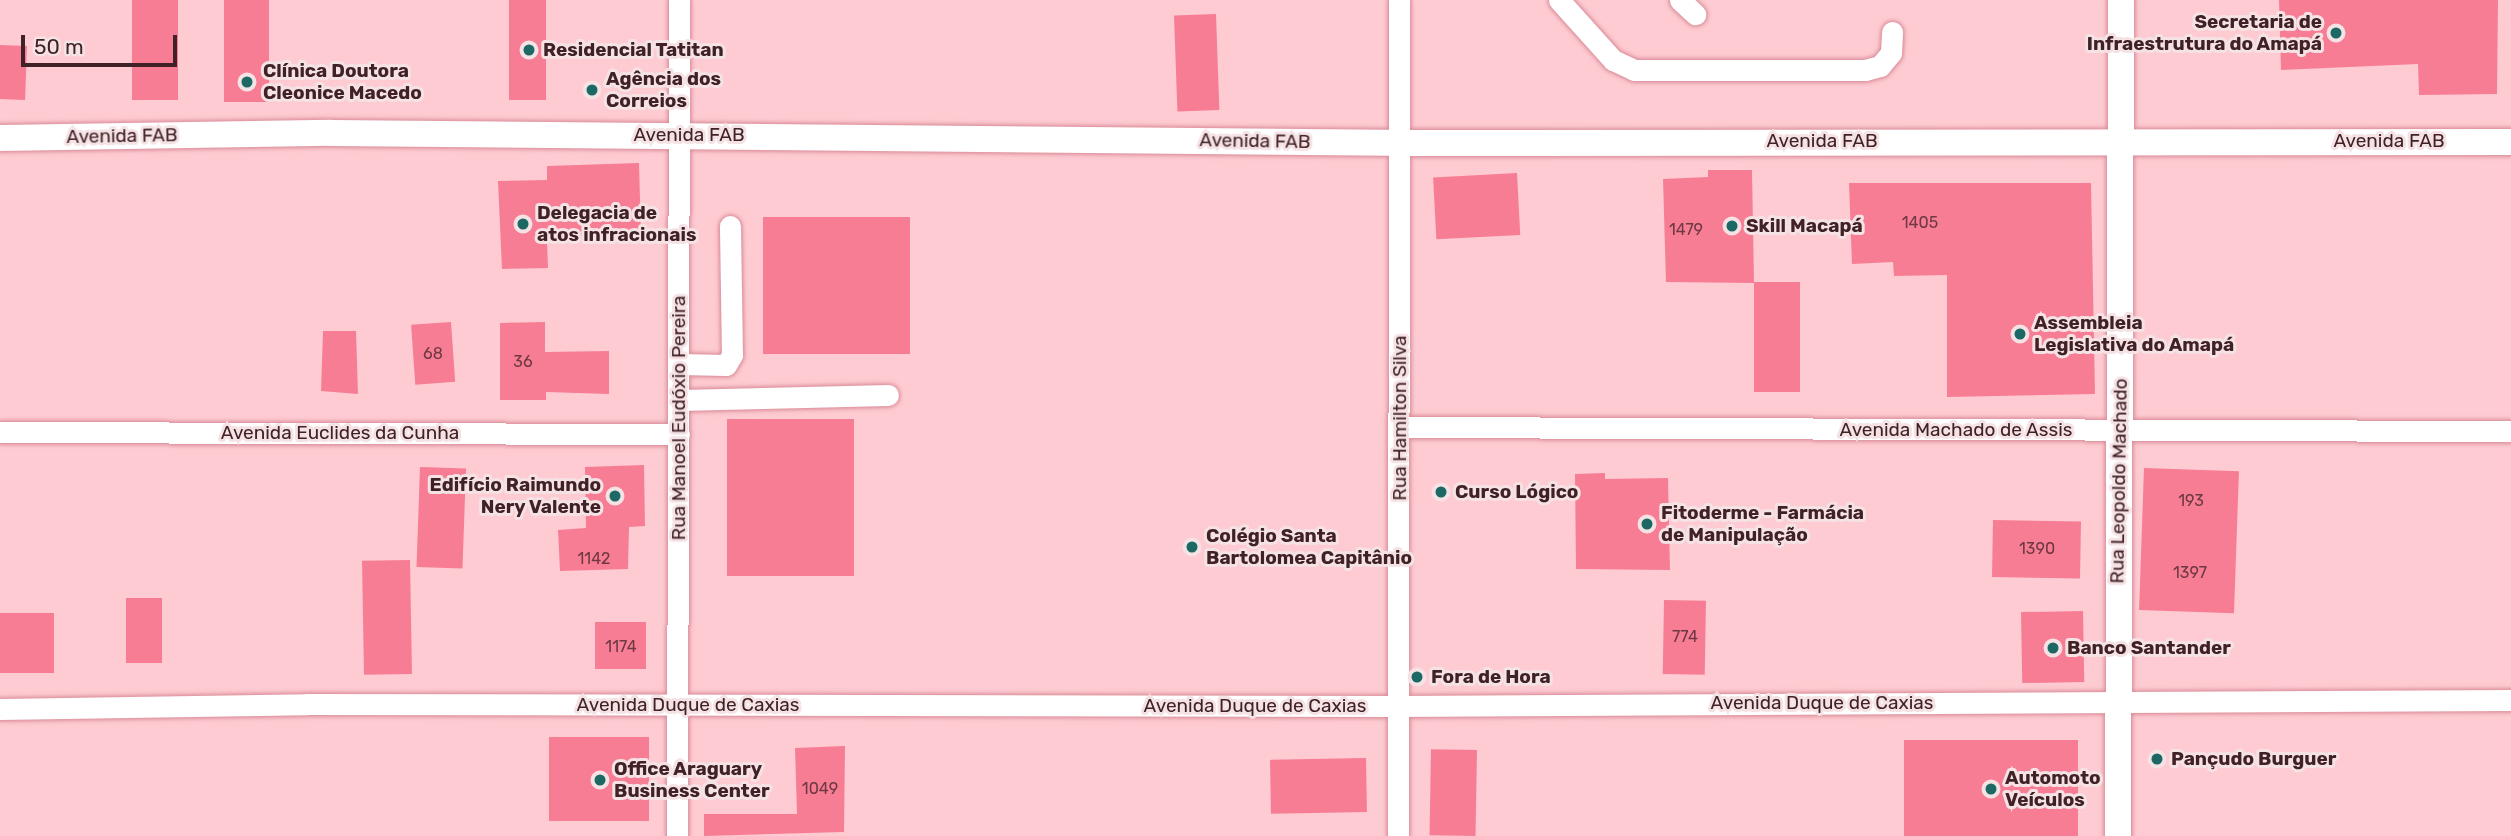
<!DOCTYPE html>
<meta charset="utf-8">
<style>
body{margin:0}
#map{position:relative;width:2511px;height:836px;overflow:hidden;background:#fecbd2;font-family:Rubik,sans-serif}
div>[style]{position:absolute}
.building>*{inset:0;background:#f77d95;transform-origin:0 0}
.roads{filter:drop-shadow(0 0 2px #d98b97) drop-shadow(0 0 2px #d98b97)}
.minor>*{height:21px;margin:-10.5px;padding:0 10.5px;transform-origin:10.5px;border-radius:10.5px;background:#fff}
.major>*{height:26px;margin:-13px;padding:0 13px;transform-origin:13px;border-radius:13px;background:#fff}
.dots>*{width:19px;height:19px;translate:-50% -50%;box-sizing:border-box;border:4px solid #f4e2e4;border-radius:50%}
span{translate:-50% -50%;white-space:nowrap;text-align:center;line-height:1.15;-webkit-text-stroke:6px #f4e2e4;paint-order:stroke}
.number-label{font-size:16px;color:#6e3842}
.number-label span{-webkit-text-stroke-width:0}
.poi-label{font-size:19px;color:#402126;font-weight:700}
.right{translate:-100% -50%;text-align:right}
.left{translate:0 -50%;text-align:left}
.street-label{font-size:19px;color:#402126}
.scale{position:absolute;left:21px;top:35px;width:156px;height:32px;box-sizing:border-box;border:4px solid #402126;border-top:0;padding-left:9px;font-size:21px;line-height:24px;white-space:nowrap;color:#402126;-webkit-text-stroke:5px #f4e2e4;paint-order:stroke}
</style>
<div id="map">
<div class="building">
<i style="left:132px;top:0;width:46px;height:100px"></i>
<i style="left:224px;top:0;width:45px;height:102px"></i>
<i style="left:509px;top:0;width:37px;height:100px"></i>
<i style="clip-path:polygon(2279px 0,2498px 0,2497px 94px,2419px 95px,2418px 64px,2281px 70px)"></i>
<i style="left:1216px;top:14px;width:96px;height:42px;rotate:88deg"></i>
<i style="left:0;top:45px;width:27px;height:54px;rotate:2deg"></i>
<i style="clip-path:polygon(639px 163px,641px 237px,547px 241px,548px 268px,502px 269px,498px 181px,547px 180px,547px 166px)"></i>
<i style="clip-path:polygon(1708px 170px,1752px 170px,1754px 283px,1666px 282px,1663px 179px,1708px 177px)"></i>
<i style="left:1517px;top:173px;width:62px;height:84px;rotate:87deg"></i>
<i style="clip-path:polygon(1849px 183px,2091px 183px,2095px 394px,1947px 397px,1947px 275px,1894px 276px,1893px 262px,1852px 264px)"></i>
<i style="left:763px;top:217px;width:147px;height:137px"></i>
<i style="left:1800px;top:282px;width:110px;height:46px;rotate:90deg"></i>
<i style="left:451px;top:322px;width:60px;height:40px;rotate:86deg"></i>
<i style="clip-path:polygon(545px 322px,545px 352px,609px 351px,609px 394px,546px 392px,546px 400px,500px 400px,500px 323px)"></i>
<i style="clip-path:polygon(323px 331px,356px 331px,358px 394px,321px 391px)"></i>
<i style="left:854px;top:419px;width:157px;height:127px;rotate:90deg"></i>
<i style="clip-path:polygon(644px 465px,645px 526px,629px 527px,628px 569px,560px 571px,558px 530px,586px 528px,585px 467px)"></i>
<i style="left:420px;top:467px;width:46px;height:100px;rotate:2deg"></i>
<i style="left:2144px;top:468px;width:95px;height:142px;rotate:2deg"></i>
<i style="clip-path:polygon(1605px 473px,1605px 479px,1668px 478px,1670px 570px,1576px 569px,1575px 474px)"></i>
<i style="left:1993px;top:520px;width:88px;height:57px;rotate:1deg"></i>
<i style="left:410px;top:560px;width:114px;height:48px;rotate:89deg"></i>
<i style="left:126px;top:598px;width:36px;height:65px"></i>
<i style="left:1664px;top:600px;width:42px;height:74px;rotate:1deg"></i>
<i style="left:2083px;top:611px;width:71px;height:62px;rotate:89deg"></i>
<i style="left:54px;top:613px;width:60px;height:54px;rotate:90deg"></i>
<i style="left:646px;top:622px;width:47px;height:51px;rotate:90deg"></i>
<i style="left:649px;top:737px;width:84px;height:100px;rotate:90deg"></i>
<i style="left:1904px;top:740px;width:174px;height:96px"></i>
<i style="clip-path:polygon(845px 746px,844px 832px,704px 836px,704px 814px,797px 814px,795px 748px)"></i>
<i style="left:1477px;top:750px;width:86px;height:46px;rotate:91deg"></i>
<i style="left:1366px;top:758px;width:54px;height:96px;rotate:89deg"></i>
</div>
<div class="roads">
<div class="minor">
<i style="left:1559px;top:0;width:81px;rotate:48deg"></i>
<i style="left:1613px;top:60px;width:23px;rotate:25deg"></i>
<i style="left:1634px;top:70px;width:231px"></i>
<i style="left:1865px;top:70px;width:16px;rotate:-15deg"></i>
<i style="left:1880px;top:66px;width:17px;rotate:-50deg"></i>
<i style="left:1891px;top:53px;width:21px;rotate:-87deg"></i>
<i style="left:1680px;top:0;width:21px;rotate:43deg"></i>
<i style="left:679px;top:364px;width:47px;rotate:1.2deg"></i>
<i style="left:726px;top:365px;width:12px;rotate:-59deg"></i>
<i style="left:732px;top:355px;width:129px;rotate:-90.9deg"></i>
<i style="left:680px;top:400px;width:208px;rotate:-1.4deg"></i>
<i style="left:1401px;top:427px;width:1110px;rotate:0.21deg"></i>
<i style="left:0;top:432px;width:679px;rotate:0.17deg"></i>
<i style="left:0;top:709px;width:307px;rotate:-0.9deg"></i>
<i style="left:307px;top:704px;width:1090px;rotate:0.11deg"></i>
<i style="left:1397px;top:706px;width:1114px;rotate:-0.31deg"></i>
<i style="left:677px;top:836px;width:836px;rotate:-89.86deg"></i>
<i style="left:1398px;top:836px;width:836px;rotate:-89.93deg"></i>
</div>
<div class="major">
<i style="left:0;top:138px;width:331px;rotate:-0.9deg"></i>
<i style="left:331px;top:133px;width:1083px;rotate:0.53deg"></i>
<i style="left:1414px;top:143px;width:1097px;rotate:-0.05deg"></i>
<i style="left:2118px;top:836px;width:836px;rotate:-89.79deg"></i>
</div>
</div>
<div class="dots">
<i style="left:2336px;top:33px;background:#1c6864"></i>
<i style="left:529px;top:50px;background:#1c6864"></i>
<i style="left:247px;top:82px;background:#1c6864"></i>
<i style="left:592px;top:90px;background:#1c6864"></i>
<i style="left:523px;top:224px;background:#1c6864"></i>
<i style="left:1732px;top:226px;background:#1c6864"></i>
<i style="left:2020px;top:334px;background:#1c6864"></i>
<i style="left:1441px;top:492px;background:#1c6864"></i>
<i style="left:615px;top:496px;background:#1c6864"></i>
<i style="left:1647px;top:524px;background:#1c6864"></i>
<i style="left:1192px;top:547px;background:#1c6864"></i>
<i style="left:2053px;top:648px;background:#1c6864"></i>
<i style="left:1417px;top:677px;background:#1c6864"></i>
<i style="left:2157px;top:759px;background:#1c6864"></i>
<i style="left:600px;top:780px;background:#1c6864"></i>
<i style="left:1991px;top:789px;background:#1c6864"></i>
</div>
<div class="number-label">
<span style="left:1920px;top:223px">1405</span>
<span style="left:1686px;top:230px">1479</span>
<span style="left:433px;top:354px">68</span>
<span style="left:523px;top:362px">36</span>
<span style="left:2191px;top:501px">193</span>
<span style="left:2037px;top:549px">1390</span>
<span style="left:594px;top:559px">1142</span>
<span style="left:2190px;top:573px">1397</span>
<span style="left:1685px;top:637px">774</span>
<span style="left:621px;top:647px">1174</span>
<span style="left:820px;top:789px">1049</span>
</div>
<div class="poi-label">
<span class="right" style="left:2322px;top:33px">Secretaria de<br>Infraestrutura do Amapá</span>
<span class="left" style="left:543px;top:50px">Residencial Tatitan</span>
<span class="left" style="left:263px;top:82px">Clínica Doutora<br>Cleonice Macedo</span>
<span class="left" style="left:606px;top:90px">Agência dos<br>Correios</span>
<span class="left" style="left:537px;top:224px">Delegacia de<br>atos infracionais</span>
<span class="left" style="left:1746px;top:226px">Skill Macapá</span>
<span class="left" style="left:2034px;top:334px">Assembleia<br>Legislativa do Amapá</span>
<span class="right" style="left:601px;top:496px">Edifício Raimundo<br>Nery Valente</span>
<span class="left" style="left:1455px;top:492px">Curso Lógico</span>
<span class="left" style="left:1661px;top:524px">Fitoderme - Farmácia<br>de Manipulação</span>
<span class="left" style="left:1206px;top:547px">Colégio Santa<br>Bartolomea Capitânio</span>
<span class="left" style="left:2067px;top:648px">Banco Santander</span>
<span class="left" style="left:1431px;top:677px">Fora de Hora</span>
<span class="left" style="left:2171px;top:759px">Pançudo Burguer</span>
<span class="left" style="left:614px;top:780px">Office Araguary<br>Business Center</span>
<span class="left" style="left:2005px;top:789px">Automoto<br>Veículos</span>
</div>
<div class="street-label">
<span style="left:689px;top:135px">Avenida FAB</span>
<span style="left:122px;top:136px;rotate:-1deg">Avenida FAB</span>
<span style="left:1255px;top:141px;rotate:1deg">Avenida FAB</span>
<span style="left:1822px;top:141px">Avenida FAB</span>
<span style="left:2389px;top:141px">Avenida FAB</span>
<span style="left:679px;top:418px;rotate:-90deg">Rua Manoel Eudóxio Pereira</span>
<span style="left:1400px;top:418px;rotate:-90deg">Rua Hamilton Silva</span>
<span style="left:1956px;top:430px">Avenida Machado de Assis</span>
<span style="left:340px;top:433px">Avenida Euclides da Cunha</span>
<span style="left:2119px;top:481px;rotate:-89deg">Rua Leopoldo Machado</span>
<span style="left:1822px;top:703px">Avenida Duque de Caxias</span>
<span style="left:688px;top:705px">Avenida Duque de Caxias</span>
<span style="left:1255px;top:706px">Avenida Duque de Caxias</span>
</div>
<div class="scale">50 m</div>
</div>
